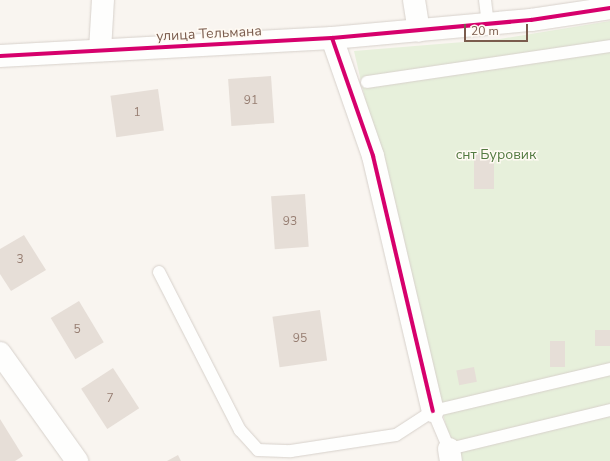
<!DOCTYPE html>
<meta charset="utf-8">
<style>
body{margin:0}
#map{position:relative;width:610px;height:461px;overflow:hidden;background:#f9f5f0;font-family:"Nunito Sans",sans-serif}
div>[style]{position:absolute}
.green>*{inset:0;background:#e7f0db}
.building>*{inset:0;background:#e6ded7;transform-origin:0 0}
.roads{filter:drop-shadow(0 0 1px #d7d1cb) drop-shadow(0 0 1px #d7d1cb)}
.service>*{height:12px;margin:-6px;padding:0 6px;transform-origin:6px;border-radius:6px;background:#fefefd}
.minor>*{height:22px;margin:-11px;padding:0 11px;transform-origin:11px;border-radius:11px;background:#fefefd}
.tertiary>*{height:22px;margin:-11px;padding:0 11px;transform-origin:11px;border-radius:11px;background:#fefefd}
.cycleway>*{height:4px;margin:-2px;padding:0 2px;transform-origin:2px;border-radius:2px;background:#d6006c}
span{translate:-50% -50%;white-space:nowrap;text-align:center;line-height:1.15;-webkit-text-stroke:3px #fffaf3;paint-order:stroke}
.number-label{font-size:12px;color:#977e72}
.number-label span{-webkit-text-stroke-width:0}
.street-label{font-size:14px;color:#7a5c4d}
.park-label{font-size:14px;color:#537a41}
.scale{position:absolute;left:464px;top:24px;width:64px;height:18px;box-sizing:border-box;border:2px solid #7a5c4d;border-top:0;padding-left:5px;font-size:12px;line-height:14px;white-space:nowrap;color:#7a5c4d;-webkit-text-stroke:3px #fffaf3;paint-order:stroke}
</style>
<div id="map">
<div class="green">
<i style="clip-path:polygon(610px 21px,610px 461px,456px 461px,415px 314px,354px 51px,500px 39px)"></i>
</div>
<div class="building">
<i style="left:271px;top:76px;width:47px;height:43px;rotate:86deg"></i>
<i style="left:158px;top:89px;width:42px;height:48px;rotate:82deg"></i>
<i style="left:474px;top:153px;width:20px;height:36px"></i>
<i style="left:305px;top:194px;width:53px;height:34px;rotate:86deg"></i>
<i style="clip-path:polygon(24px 235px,46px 270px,11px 291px,0 274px,0 249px)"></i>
<i style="left:79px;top:301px;width:48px;height:33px;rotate:59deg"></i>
<i style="left:320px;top:310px;width:51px;height:48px;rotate:82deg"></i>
<i style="left:595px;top:330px;width:15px;height:16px"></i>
<i style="left:550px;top:341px;width:15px;height:26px"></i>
<i style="left:474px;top:367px;width:15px;height:18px;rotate:79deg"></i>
<i style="left:113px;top:368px;width:48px;height:38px;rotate:57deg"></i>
<i style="clip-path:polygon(0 419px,23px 456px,15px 461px,0 461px)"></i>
<i style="clip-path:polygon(178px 455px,181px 461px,167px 461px)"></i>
</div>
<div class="roads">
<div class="service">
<i style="left:485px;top:0;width:24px;rotate:83deg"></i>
<i style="left:367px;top:82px;width:246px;rotate:-8.4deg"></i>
<i style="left:159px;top:272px;width:178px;rotate:62.9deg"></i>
<i style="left:240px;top:430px;width:27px;rotate:48deg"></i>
<i style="left:258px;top:450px;width:33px;rotate:2deg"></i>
<i style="left:291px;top:451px;width:106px;rotate:-8.7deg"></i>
<i style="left:396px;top:435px;width:44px;rotate:-33deg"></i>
<i style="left:433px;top:411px;width:182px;rotate:-13.3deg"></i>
<i style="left:433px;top:411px;width:41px;rotate:67.2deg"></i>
<i style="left:449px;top:449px;width:166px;rotate:-13.6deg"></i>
</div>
<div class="minor">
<i style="left:414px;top:0;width:31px;rotate:81deg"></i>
<i style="left:332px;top:38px;width:125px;rotate:70.8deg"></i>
<i style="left:373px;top:156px;width:262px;rotate:76.8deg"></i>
<i style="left:100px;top:50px;width:50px;rotate:-86.6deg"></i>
<i style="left:0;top:353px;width:133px;rotate:54.5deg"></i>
<i style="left:449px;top:449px;width:12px;rotate:81deg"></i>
</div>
<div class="tertiary">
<i style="left:0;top:56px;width:332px;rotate:-3.1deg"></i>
<i style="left:332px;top:38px;width:200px;rotate:-5.2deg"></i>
<i style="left:531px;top:20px;width:80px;rotate:-8.6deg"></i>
</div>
</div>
<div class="cycleway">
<i style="left:332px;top:38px;width:125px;rotate:70.8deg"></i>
<i style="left:373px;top:156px;width:262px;rotate:76.8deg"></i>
<i style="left:0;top:56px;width:332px;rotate:-3.1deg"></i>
<i style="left:332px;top:38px;width:200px;rotate:-5.2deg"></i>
<i style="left:531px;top:20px;width:80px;rotate:-8.6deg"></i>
</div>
<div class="number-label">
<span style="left:251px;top:101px">91</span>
<span style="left:137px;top:113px">1</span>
<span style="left:290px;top:222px">93</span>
<span style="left:20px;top:260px">3</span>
<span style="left:77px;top:330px">5</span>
<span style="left:300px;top:339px">95</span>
<span style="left:110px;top:399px">7</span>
</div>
<div class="street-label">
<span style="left:209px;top:34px;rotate:-3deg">улица Тельмана</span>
</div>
<div class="park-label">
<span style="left:496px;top:155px">снт Буровик</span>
</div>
<div class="scale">20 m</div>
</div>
